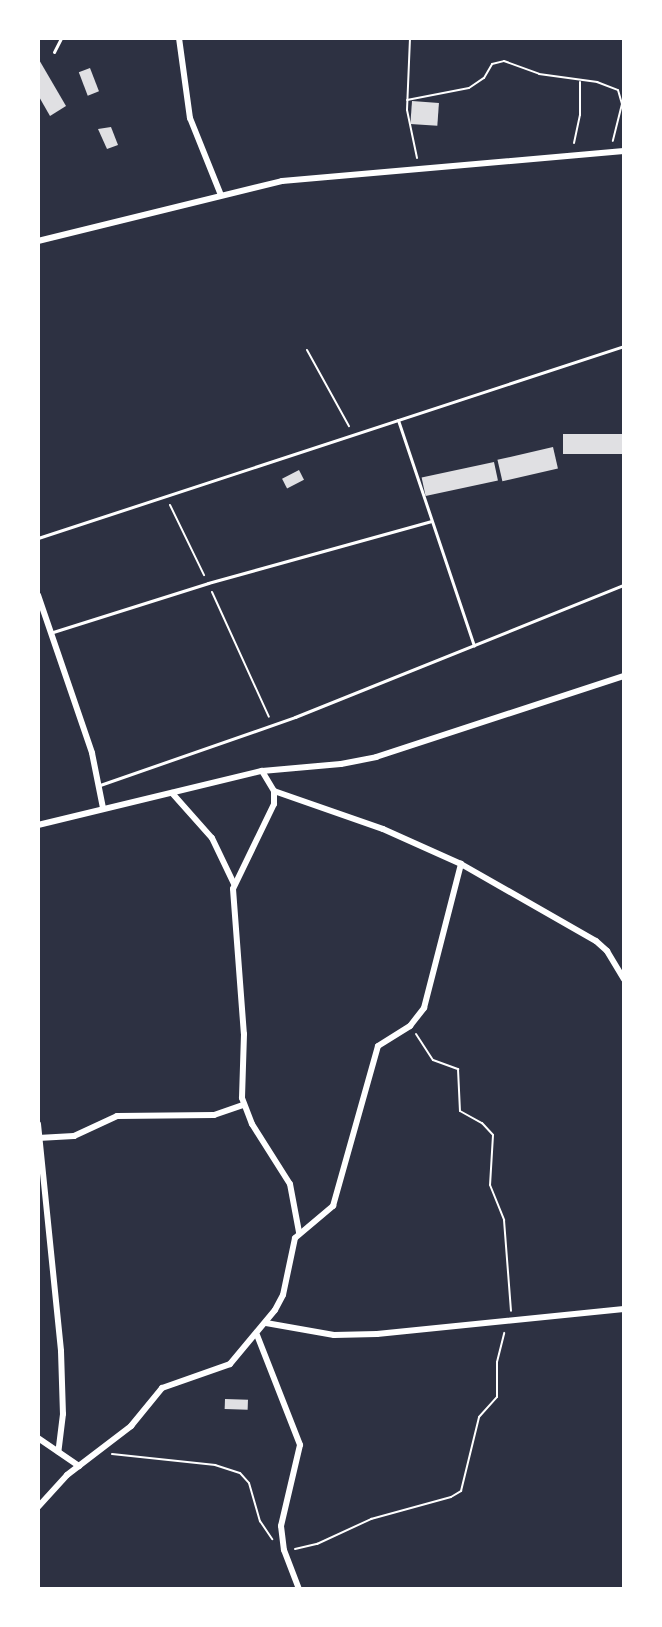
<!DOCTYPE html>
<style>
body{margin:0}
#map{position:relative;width:662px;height:1627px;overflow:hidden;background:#2d3142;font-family:"Fira Sans",sans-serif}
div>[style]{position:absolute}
.building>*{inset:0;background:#e0e0e3;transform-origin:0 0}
.path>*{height:2px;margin:-1px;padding:0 1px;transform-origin:1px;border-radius:1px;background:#fff}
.service>*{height:3px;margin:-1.5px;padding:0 1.5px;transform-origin:1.5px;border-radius:1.5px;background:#fff}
.minor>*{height:6px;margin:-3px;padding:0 3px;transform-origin:3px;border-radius:3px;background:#fff}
span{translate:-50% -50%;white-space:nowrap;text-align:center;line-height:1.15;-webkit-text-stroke:6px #fff;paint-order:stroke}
.frame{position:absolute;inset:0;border:40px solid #fff;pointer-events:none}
</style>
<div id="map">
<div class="building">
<i style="clip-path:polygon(38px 58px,66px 106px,50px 116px,38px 95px)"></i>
<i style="left:90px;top:68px;width:25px;height:12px;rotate:69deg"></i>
<i style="left:412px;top:101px;width:27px;height:23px;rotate:4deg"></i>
<i style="clip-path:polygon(111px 127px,118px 145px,107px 149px,98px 129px)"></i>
<i style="left:624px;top:434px;width:20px;height:61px;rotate:90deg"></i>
<i style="left:553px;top:447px;width:22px;height:57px;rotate:77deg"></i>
<i style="left:494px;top:462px;width:19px;height:74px;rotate:78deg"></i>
<i style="left:299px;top:470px;width:11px;height:19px;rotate:63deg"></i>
<i style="left:225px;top:1399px;width:23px;height:10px;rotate:2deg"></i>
</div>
<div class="path">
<i style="left:410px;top:38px;width:72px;rotate:92.4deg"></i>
<i style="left:407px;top:110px;width:49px;rotate:78.2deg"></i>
<i style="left:407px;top:100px;width:63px;rotate:-11deg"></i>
<i style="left:469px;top:88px;width:18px;rotate:-34deg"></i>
<i style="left:484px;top:78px;width:16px;rotate:-60deg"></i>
<i style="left:492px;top:64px;width:12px;rotate:-14deg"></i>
<i style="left:504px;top:61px;width:37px;rotate:20deg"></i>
<i style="left:539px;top:74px;width:59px;rotate:7.9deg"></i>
<i style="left:597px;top:82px;width:22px;rotate:21deg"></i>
<i style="left:618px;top:90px;width:15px;rotate:74deg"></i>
<i style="left:622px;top:104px;width:38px;rotate:104deg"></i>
<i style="left:574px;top:143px;width:29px;rotate:-78deg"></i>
<i style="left:580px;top:115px;width:33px;rotate:-90deg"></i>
<i style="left:307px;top:350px;width:87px;rotate:61.1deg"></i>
<i style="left:170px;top:505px;width:78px;rotate:64.1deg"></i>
<i style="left:212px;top:592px;width:137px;rotate:65.5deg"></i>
<i style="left:416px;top:1034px;width:31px;rotate:57deg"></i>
<i style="left:433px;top:1060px;width:27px;rotate:20deg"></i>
<i style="left:458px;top:1069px;width:42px;rotate:87.3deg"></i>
<i style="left:460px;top:1111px;width:25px;rotate:29deg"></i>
<i style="left:482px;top:1123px;width:16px;rotate:47deg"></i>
<i style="left:493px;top:1135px;width:50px;rotate:93.4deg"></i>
<i style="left:490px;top:1185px;width:38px;rotate:68deg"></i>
<i style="left:504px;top:1220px;width:91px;rotate:85.6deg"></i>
<i style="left:112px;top:1454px;width:104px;rotate:6.1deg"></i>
<i style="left:215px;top:1465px;width:26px;rotate:18deg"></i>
<i style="left:240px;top:1473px;width:13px;rotate:48deg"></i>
<i style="left:249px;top:1483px;width:40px;rotate:74deg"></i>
<i style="left:260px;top:1521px;width:22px;rotate:56deg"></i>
<i style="left:295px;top:1549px;width:23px;rotate:-13deg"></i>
<i style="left:317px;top:1544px;width:60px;rotate:-24.8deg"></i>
<i style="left:371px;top:1519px;width:83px;rotate:-15.4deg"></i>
<i style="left:451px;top:1497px;width:12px;rotate:-31deg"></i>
<i style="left:461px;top:1491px;width:76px;rotate:-76.3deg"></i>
<i style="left:479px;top:1417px;width:27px;rotate:-48deg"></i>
<i style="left:497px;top:1397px;width:35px;rotate:-90deg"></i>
<i style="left:497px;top:1362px;width:30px;rotate:-76deg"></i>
</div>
<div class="service">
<i style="left:54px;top:52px;width:16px;rotate:-63deg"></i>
<i style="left:398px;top:420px;width:238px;rotate:71.4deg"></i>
<i style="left:38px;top:538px;width:617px;rotate:-18.14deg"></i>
<i style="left:53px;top:632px;width:163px;rotate:-17.5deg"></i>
<i style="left:208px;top:583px;width:231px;rotate:-15.5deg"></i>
<i style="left:100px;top:785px;width:207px;rotate:-19.2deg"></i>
<i style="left:295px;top:717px;width:354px;rotate:-21.9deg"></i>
</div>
<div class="minor">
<i style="left:179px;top:38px;width:81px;rotate:82.2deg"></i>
<i style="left:190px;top:118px;width:83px;rotate:68.1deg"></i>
<i style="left:38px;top:241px;width:251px;rotate:-13.8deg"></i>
<i style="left:282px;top:181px;width:343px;rotate:-5deg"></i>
<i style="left:38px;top:595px;width:167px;rotate:71.1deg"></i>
<i style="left:92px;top:753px;width:56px;rotate:78.7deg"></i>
<i style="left:262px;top:771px;width:23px;rotate:59deg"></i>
<i style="left:274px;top:791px;width:13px;rotate:90deg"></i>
<i style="left:274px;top:804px;width:94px;rotate:115.8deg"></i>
<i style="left:233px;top:889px;width:145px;rotate:85.7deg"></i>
<i style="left:244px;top:1034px;width:64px;rotate:91.8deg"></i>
<i style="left:242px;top:1098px;width:28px;rotate:69deg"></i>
<i style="left:252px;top:1124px;width:71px;rotate:57.7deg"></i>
<i style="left:290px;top:1184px;width:49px;rotate:79.4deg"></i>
<i style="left:274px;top:791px;width:115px;rotate:19.2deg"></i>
<i style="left:383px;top:829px;width:85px;rotate:24.2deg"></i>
<i style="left:461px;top:864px;width:155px;rotate:29.7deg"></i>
<i style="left:596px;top:941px;width:15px;rotate:42deg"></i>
<i style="left:607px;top:951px;width:33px;rotate:59deg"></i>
<i style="left:172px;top:793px;width:60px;rotate:48.4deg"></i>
<i style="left:212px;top:838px;width:51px;rotate:64.4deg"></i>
<i style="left:38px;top:825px;width:230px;rotate:-13.6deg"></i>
<i style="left:262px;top:771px;width:79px;rotate:-5.1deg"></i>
<i style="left:341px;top:764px;width:36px;rotate:-11deg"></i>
<i style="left:376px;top:757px;width:261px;rotate:-18.1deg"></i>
<i style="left:38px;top:1124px;width:228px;rotate:84.2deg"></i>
<i style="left:61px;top:1351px;width:63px;rotate:88.2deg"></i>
<i style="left:63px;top:1414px;width:38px;rotate:97deg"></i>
<i style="left:38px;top:1138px;width:36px;rotate:-3deg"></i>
<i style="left:74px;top:1136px;width:47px;rotate:-24.9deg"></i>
<i style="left:117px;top:1116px;width:97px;rotate:-0.6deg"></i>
<i style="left:214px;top:1115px;width:31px;rotate:-19deg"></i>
<i style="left:266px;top:1323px;width:69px;rotate:10deg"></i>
<i style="left:334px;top:1335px;width:43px;rotate:-1.3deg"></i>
<i style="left:377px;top:1334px;width:248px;rotate:-5.8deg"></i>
<i style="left:257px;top:1335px;width:118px;rotate:68.6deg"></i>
<i style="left:300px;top:1445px;width:83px;rotate:103.2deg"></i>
<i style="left:281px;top:1526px;width:24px;rotate:83deg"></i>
<i style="left:284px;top:1550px;width:42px;rotate:69deg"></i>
<i style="left:38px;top:1438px;width:50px;rotate:34.3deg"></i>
<i style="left:38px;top:1507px;width:43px;rotate:-47.8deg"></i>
<i style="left:67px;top:1475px;width:81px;rotate:-37.4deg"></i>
<i style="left:131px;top:1426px;width:49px;rotate:-50.8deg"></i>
<i style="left:162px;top:1388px;width:72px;rotate:-19.4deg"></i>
<i style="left:230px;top:1364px;width:70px;rotate:-50.2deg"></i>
<i style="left:275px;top:1310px;width:17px;rotate:-62deg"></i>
<i style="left:283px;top:1295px;width:58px;rotate:-78.1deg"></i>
<i style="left:295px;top:1238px;width:50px;rotate:-40.1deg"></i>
<i style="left:333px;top:1206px;width:166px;rotate:-74.3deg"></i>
<i style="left:378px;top:1046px;width:38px;rotate:-32deg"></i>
<i style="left:410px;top:1026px;width:23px;rotate:-52deg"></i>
<i style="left:424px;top:1008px;width:149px;rotate:-75.6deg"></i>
</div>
<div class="frame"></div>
</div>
